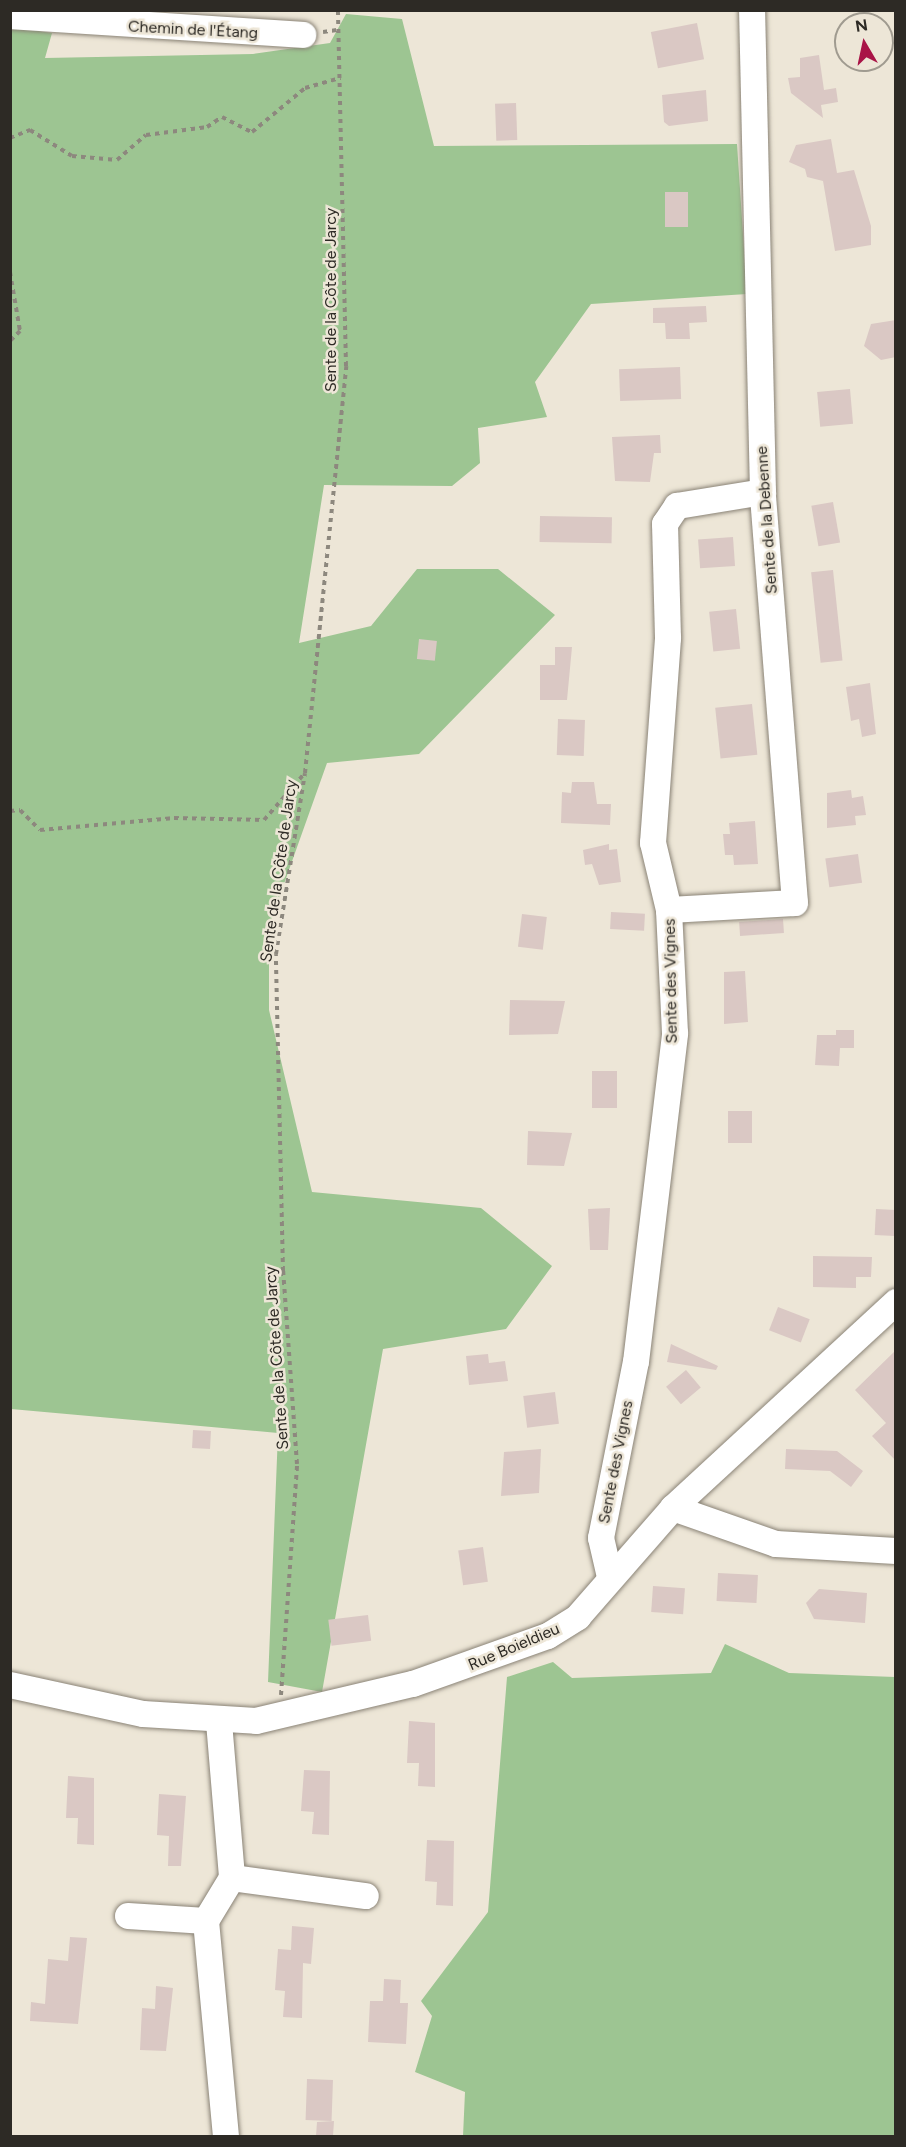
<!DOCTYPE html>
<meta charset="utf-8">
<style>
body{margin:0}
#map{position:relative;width:906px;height:2147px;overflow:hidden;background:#ede6d7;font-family:Figtree,sans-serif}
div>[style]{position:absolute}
.forest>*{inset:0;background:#9dc592}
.building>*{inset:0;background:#dac8c4;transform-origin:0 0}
.path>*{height:4px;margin-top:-2px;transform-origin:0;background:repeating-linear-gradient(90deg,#8d887e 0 4.5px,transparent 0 9px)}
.roads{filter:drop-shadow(0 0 2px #8a8376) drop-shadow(0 0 2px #8a8376)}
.minor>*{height:26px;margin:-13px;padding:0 13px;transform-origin:13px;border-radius:13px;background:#fff}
span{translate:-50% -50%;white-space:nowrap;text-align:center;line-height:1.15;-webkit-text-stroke:5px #ede6d7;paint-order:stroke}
.street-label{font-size:16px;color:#2d2a25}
.frame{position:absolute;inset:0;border:12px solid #2d2a25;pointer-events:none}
.north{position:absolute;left:834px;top:12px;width:60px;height:60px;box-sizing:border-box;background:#ede6d7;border:2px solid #a09b90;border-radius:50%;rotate:351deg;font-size:16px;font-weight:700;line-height:24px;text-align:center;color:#2d2a25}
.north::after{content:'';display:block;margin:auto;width:21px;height:27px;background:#a91447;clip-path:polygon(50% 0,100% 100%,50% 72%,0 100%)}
</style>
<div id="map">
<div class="forest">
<i style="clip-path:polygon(346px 14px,402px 19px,434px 146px,737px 144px,747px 294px,591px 304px,535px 382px,547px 417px,478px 428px,480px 463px,452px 486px,324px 485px,299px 643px,371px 626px,417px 569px,498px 569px,555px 615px,419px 754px,327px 763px,269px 926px,269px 1010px,312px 1192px,481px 1208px,552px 1266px,506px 1329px,383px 1349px,322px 1692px,268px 1682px,278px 1433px,11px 1409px,11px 27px,52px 33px,45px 58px,253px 54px,330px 43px)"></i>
<i style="clip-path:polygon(725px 1644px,789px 1673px,895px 1677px,895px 2136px,463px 2136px,465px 2092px,415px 2072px,432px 2016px,421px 2001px,488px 1912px,507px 1677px,553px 1662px,572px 1678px,711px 1673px)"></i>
</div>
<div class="building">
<i style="left:697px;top:23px;width:37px;height:47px;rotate:79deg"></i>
<i style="clip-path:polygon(819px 55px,824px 90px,836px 88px,838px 102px,821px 105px,823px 118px,791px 93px,788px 78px,800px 77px,800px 58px)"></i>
<i style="clip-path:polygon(706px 90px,708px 121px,669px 126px,664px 122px,662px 95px)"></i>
<i style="left:516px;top:103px;width:37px;height:21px;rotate:88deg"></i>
<i style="clip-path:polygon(831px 139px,837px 173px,854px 170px,871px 226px,871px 245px,835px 251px,823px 181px,807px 177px,805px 169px,789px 162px,796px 145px)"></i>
<i style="left:665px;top:192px;width:23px;height:35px"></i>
<i style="clip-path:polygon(706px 306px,707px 322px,689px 323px,690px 339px,666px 339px,665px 323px,653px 323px,653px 308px)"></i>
<i style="clip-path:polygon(896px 320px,896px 357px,881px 360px,864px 346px,871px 324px)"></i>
<i style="left:680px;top:367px;width:32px;height:61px;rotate:88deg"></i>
<i style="left:850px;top:389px;width:35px;height:33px;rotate:85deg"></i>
<i style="clip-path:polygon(660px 435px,661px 453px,654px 453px,650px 482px,615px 481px,612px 437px)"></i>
<i style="left:833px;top:502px;width:41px;height:22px;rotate:80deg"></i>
<i style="left:540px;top:516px;width:72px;height:26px;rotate:1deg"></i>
<i style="left:733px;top:537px;width:29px;height:35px;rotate:86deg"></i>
<i style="left:833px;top:570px;width:91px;height:22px;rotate:84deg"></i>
<i style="left:736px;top:609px;width:40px;height:27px;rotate:84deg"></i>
<i style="left:419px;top:639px;width:18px;height:20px;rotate:6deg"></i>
<i style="clip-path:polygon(555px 647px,572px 647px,567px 700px,540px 700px,540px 665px,555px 665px)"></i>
<i style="clip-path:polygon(870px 683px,876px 734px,862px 737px,859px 719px,851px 721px,846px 687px)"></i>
<i style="left:752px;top:704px;width:51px;height:37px;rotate:84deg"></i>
<i style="left:558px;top:719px;width:27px;height:36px;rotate:2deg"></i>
<i style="clip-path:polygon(572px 782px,594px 782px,597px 804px,611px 804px,610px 825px,561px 823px,562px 792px,571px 793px)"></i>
<i style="clip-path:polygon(851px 790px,852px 798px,863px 796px,866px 815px,855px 816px,856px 825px,827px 828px,827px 793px)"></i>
<i style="clip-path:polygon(755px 821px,758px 864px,734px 865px,733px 855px,725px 855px,723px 834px,730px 834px,729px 823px)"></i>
<i style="clip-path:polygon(609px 844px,609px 850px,617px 849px,621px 882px,599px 885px,592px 864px,585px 865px,583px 850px)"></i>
<i style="left:858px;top:854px;width:29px;height:33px;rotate:82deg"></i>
<i style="left:611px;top:912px;width:34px;height:17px;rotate:3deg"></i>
<i style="left:522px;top:914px;width:25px;height:33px;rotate:7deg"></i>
<i style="left:783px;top:919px;width:14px;height:44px;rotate:86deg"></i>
<i style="clip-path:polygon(745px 971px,748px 1022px,724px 1024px,724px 972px)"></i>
<i style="clip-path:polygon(510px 1000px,565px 1001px,558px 1034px,509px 1035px)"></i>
<i style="clip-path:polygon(836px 1030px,854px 1030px,854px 1048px,840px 1048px,839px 1066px,815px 1065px,817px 1035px,836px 1035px)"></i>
<i style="left:592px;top:1071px;width:25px;height:37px"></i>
<i style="left:728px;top:1111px;width:24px;height:32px"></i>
<i style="clip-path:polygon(528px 1131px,572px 1133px,564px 1166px,527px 1165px)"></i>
<i style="clip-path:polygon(610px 1208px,608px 1250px,590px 1250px,588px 1209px)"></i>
<i style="left:876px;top:1209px;width:20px;height:26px;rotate:3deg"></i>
<i style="clip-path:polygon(813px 1256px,872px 1257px,871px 1277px,856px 1277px,856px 1288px,813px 1287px)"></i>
<i style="left:778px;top:1307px;width:34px;height:25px;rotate:21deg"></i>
<i style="clip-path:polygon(671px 1344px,718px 1366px,716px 1370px,667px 1362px)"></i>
<i style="clip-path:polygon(896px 1350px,896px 1461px,872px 1436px,886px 1423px,855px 1390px)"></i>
<i style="clip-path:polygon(488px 1354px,489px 1363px,505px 1361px,508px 1381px,469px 1385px,466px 1356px)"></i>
<i style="left:686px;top:1370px;width:23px;height:26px;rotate:50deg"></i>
<i style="left:555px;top:1392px;width:32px;height:32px;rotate:83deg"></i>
<i style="left:193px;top:1430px;width:18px;height:18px;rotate:3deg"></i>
<i style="clip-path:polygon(541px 1449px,539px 1493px,501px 1496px,504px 1452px)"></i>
<i style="clip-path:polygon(786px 1449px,837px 1451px,863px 1471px,851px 1487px,830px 1471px,785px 1469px)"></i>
<i style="left:483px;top:1547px;width:35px;height:25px;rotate:82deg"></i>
<i style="left:718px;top:1573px;width:40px;height:28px;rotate:3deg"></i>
<i style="left:653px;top:1586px;width:32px;height:26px;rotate:4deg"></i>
<i style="clip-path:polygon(819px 1589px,867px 1593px,865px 1623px,814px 1619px,806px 1603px)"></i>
<i style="left:368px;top:1615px;width:26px;height:40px;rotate:83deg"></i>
<i style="clip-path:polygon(409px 1721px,435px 1723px,435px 1787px,418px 1786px,419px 1763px,407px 1763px)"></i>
<i style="clip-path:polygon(304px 1770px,330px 1771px,329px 1835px,312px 1834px,314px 1812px,301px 1811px)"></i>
<i style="clip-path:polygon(68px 1776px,94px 1778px,94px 1845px,77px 1844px,78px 1818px,66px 1818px)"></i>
<i style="clip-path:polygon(159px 1794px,186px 1796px,181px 1866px,168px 1866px,169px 1836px,157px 1835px)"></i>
<i style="clip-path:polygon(427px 1840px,454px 1841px,453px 1906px,436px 1905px,437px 1882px,425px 1881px)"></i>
<i style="clip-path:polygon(292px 1926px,314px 1928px,311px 1964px,303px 1963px,302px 2018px,283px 2017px,285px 1991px,275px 1990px,278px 1949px,291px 1950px)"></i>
<i style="clip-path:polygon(70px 1937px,87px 1938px,78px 2024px,30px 2021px,31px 2002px,45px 2004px,48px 1959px,68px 1961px)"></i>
<i style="clip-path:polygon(384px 1979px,401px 1980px,400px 2003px,408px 2003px,406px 2044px,368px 2042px,370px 2001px,383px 2001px)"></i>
<i style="clip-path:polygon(156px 1986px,173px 1988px,166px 2051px,140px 2050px,142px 2008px,155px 2009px)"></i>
<i style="left:307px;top:2079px;width:26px;height:41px;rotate:2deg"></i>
<i style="clip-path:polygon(334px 2121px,333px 2136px,316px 2136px,317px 2122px)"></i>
</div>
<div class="path">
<i style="left:323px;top:32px;width:14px;rotate:-8deg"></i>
<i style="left:10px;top:138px;width:22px;rotate:-22deg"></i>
<i style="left:30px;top:130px;width:49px;rotate:31.8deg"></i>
<i style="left:72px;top:156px;width:45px;rotate:5.1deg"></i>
<i style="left:117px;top:160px;width:38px;rotate:-41deg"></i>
<i style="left:146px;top:135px;width:62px;rotate:-7.5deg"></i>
<i style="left:207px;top:127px;width:18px;rotate:-34deg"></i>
<i style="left:222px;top:117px;width:34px;rotate:27deg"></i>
<i style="left:252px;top:132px;width:69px;rotate:-39.7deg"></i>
<i style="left:305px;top:88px;width:37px;rotate:-16deg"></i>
<i style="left:10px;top:272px;width:60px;rotate:80.4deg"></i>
<i style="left:20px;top:331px;width:14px;rotate:135deg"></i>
<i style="left:10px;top:811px;width:10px;rotate:-6deg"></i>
<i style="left:20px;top:810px;width:28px;rotate:45deg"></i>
<i style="left:40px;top:830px;width:135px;rotate:-5.1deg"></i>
<i style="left:174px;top:818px;width:90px;rotate:1.3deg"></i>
<i style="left:264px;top:820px;width:61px;rotate:-49deg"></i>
<i style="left:281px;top:1695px;width:232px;rotate:-86deg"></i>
<i style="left:297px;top:1464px;width:194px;rotate:-94.1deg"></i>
<i style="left:283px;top:1271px;width:317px;rotate:-91.3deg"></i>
<i style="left:276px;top:954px;width:183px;rotate:-80.9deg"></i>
<i style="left:305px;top:773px;width:409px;rotate:-84.2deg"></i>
<i style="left:346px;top:366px;width:356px;rotate:-91.3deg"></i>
</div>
<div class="roads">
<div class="minor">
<i style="left:10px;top:16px;width:294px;rotate:3.7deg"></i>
<i style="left:669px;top:910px;width:126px;rotate:-3.2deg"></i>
<i style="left:795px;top:903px;width:412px;rotate:-94.5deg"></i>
<i style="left:763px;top:492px;width:482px;rotate:-91.3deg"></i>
<i style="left:673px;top:1508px;width:109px;rotate:19.3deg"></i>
<i style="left:776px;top:1544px;width:120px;rotate:3.3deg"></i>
<i style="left:610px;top:1577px;width:40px;rotate:-103deg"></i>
<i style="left:601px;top:1538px;width:179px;rotate:-78.8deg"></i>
<i style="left:636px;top:1362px;width:331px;rotate:-83.2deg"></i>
<i style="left:675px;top:1033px;width:123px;rotate:-92.8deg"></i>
<i style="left:669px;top:910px;width:69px;rotate:-103.4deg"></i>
<i style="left:653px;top:843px;width:206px;rotate:-85.8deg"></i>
<i style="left:668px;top:638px;width:114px;rotate:-91.5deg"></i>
<i style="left:665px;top:524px;width:22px;rotate:-56deg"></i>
<i style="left:677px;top:506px;width:87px;rotate:-9.2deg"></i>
<i style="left:10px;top:1685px;width:136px;rotate:12.3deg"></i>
<i style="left:143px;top:1714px;width:113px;rotate:3.5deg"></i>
<i style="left:256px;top:1721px;width:161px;rotate:-13.3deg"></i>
<i style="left:413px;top:1684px;width:143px;rotate:-19.6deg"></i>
<i style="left:548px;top:1636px;width:36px;rotate:-32deg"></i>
<i style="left:578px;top:1617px;width:145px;rotate:-48.9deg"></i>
<i style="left:673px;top:1508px;width:304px;rotate:-42.7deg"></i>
<i style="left:219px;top:1722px;width:157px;rotate:85.2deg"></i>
<i style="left:232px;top:1878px;width:50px;rotate:121.2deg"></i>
<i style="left:206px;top:1921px;width:216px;rotate:84.7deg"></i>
<i style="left:232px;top:1878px;width:135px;rotate:7.7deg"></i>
<i style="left:128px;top:1916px;width:78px;rotate:3.7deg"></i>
</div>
</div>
<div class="street-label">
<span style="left:193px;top:30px;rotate:3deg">Chemin de l'Étang</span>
<span style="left:331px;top:300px;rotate:-90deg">Sente de la Côte de Jarcy</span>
<span style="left:767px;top:520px;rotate:-94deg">Sente de la Debenne</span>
<span style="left:279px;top:871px;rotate:-82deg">Sente de la Côte de Jarcy</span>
<span style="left:671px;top:981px;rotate:-91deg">Sente des Vignes</span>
<span style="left:277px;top:1358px;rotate:-94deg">Sente de la Côte de Jarcy</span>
<span style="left:616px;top:1462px;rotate:-79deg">Sente des Vignes</span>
<span style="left:514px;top:1647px;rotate:-23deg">Rue Boieldieu</span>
</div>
<div class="frame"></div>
<div class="north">N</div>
</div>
